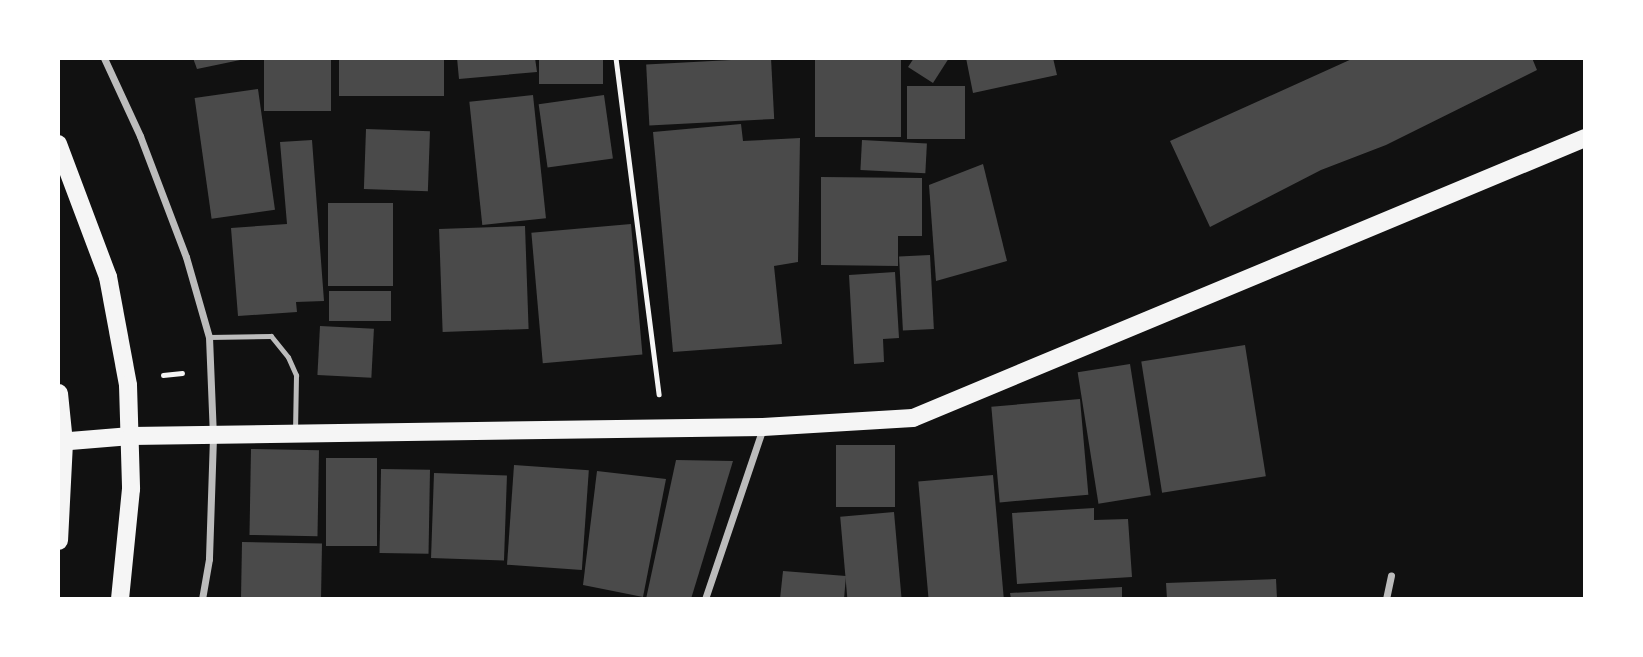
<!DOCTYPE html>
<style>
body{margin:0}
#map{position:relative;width:1643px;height:657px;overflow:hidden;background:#111;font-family:"Libre Baskerville",serif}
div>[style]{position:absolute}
.building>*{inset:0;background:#4a4a4a;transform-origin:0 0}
.path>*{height:4.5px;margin:-2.25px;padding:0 2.25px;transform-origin:2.25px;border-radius:2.25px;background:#f5f5f5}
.service>*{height:5px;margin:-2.5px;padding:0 2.5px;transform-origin:2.5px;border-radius:2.5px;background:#bcbcbc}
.minor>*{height:7px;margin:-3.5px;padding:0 3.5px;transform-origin:3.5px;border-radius:3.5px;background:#bcbcbc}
.primary>*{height:18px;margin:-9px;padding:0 9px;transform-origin:9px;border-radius:9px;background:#f5f5f5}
.trunk>*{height:19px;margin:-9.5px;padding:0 9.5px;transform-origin:9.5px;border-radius:9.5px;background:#f5f5f5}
span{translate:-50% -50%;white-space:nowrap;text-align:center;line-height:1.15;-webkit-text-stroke:5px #fff;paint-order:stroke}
.frame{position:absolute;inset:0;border:60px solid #fff;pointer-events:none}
</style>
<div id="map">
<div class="building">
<i style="clip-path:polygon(193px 58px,245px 58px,245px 59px,197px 69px)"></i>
<i style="left:264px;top:58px;width:67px;height:53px"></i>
<i style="left:339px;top:58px;width:105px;height:38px"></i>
<i style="clip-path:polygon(457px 58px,535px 58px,537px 72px,459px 79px)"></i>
<i style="left:539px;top:58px;width:64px;height:26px"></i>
<i style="left:771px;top:58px;width:61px;height:125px;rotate:87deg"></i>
<i style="left:815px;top:58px;width:86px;height:79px"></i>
<i style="clip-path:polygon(914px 58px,949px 58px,933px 83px,908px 67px)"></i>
<i style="clip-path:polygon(966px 58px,1053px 58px,1057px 75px,973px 93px)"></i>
<i style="clip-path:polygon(1354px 58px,1532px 58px,1537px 70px,1386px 145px,1321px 170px,1210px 227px,1170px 141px)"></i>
<i style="left:907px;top:86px;width:58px;height:53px"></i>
<i style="left:258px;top:89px;width:122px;height:64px;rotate:82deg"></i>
<i style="left:533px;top:95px;width:124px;height:64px;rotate:84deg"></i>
<i style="left:604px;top:95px;width:64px;height:66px;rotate:82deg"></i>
<i style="clip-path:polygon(741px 124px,743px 141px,800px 138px,798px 262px,774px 266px,782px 344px,673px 352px,653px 132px)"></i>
<i style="left:366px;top:129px;width:64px;height:60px;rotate:2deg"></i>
<i style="clip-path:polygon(312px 140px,324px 301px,296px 302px,297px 312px,238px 316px,231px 228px,287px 224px,280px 142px)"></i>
<i style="left:862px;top:140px;width:65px;height:30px;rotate:3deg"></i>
<i style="clip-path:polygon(983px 164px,1007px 261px,936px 281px,929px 185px)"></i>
<i style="clip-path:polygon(821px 177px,922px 178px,922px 236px,898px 236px,898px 266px,821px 265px)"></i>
<i style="left:328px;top:203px;width:65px;height:83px"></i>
<i style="left:631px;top:224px;width:131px;height:100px;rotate:85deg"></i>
<i style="left:525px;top:226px;width:103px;height:86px;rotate:88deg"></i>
<i style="left:930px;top:255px;width:74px;height:31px;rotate:87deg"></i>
<i style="clip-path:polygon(895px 272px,899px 338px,883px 339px,884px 362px,854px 364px,849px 275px)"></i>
<i style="left:329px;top:291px;width:62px;height:30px"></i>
<i style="left:320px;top:326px;width:54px;height:49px;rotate:3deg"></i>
<i style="left:1245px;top:345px;width:133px;height:105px;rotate:81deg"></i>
<i style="left:1130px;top:364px;width:133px;height:53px;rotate:81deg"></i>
<i style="left:1080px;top:399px;width:96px;height:89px;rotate:85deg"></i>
<i style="left:836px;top:445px;width:59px;height:62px"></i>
<i style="left:251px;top:449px;width:68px;height:86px;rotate:1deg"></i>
<i style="left:377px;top:458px;width:88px;height:51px;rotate:90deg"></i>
<i style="clip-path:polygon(676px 460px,733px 461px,691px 599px,646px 599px)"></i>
<i style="left:514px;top:465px;width:75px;height:100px;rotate:4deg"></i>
<i style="left:381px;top:469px;width:49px;height:84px;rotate:1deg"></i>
<i style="clip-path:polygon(597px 471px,666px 479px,643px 597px,583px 585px)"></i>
<i style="left:434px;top:473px;width:73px;height:85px;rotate:2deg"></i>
<i style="left:993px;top:475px;width:124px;height:75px;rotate:85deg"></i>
<i style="clip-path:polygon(1094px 508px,1094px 520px,1128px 519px,1132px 577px,1017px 584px,1012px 513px)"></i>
<i style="left:894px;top:512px;width:87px;height:54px;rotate:85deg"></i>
<i style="left:242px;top:542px;width:80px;height:57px;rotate:1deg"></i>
<i style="clip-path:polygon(783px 571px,846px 576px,844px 599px,780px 599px)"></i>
<i style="clip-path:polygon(1276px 579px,1277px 599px,1167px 599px,1166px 583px)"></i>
<i style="clip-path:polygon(1122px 587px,1122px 599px,1011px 599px,1010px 593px)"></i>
</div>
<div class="path">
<i style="left:616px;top:58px;width:339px;rotate:82.7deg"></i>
<i style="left:163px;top:375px;width:19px;rotate:-6deg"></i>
</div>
<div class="service">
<i style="left:209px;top:337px;width:62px;rotate:-0.9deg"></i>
<i style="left:271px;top:336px;width:27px;rotate:51deg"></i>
<i style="left:288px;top:357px;width:20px;rotate:66deg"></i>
<i style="left:296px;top:375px;width:55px;rotate:91deg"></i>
</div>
<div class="minor">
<i style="left:104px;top:58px;width:86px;rotate:65.2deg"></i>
<i style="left:140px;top:136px;width:129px;rotate:69.2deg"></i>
<i style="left:186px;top:257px;width:83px;rotate:74deg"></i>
<i style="left:209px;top:337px;width:100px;rotate:87.7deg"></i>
<i style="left:213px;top:437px;width:122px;rotate:91.9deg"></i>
<i style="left:209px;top:559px;width:41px;rotate:99.9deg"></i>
<i style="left:705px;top:599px;width:181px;rotate:-71.3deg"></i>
<i style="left:1386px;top:599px;width:24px;rotate:-78deg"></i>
</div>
<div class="primary">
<i style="left:58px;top:144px;width:142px;rotate:69.4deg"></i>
<i style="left:108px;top:277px;width:110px;rotate:79.5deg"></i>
<i style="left:128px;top:385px;width:104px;rotate:88.3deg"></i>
<i style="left:131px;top:489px;width:111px;rotate:95.7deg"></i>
<i style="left:58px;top:442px;width:73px;rotate:-4.7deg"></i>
<i style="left:131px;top:436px;width:632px;rotate:-0.82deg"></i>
<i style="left:763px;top:427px;width:150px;rotate:-3.4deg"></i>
<i style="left:913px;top:418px;width:728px;rotate:-22.62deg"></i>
</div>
<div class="trunk">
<i style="left:58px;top:393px;width:49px;rotate:84.2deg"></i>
<i style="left:63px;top:442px;width:98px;rotate:92.9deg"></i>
</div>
<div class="frame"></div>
</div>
